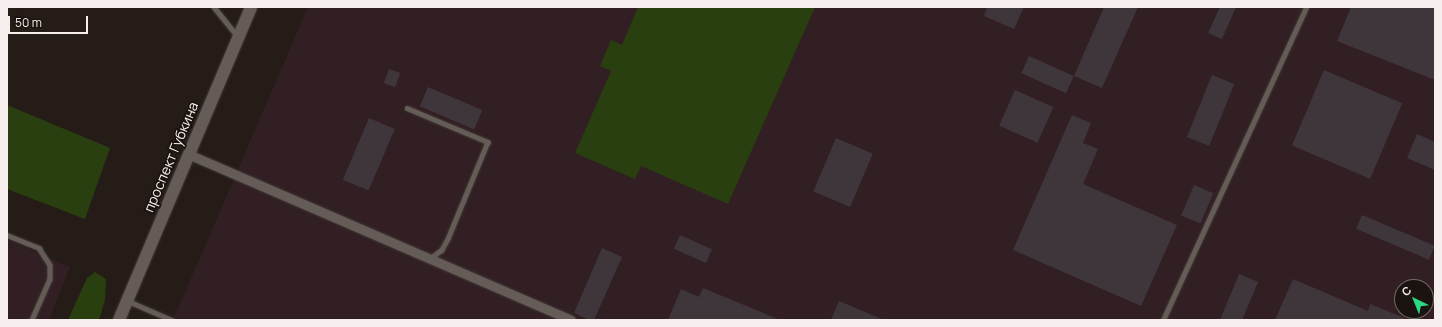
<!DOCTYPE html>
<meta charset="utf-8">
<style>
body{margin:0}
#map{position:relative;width:1442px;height:327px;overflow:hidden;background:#251c18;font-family:Manrope,sans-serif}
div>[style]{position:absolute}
.industrial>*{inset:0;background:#321f24}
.green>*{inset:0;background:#293f0f}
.building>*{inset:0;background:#3f363c;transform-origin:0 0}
.roads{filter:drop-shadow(0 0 1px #413a37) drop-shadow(0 0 1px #413a37)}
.service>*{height:4.5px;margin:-2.25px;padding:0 2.25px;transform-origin:2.25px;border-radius:2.25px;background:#665c57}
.minor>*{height:9px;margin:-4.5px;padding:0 4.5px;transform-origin:4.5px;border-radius:4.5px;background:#665c57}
.secondary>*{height:12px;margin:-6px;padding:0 6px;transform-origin:6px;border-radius:6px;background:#665c57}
span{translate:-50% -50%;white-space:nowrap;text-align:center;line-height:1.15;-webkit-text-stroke:3.5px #1b130f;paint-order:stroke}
.street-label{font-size:14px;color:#f5eeec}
.frame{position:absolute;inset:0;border:8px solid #f5eeec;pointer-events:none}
.north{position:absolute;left:1394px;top:279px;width:40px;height:40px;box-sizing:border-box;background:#1b130f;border:1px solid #726b67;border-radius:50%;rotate:317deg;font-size:11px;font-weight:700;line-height:16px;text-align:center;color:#f5eeec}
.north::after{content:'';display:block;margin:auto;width:14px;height:18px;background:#2dd884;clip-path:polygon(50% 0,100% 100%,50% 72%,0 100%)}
.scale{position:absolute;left:8px;top:16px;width:80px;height:18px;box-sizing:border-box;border:2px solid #f5eeec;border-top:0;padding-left:5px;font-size:12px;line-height:14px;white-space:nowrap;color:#f5eeec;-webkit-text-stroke:3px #1b130f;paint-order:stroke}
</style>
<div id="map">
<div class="industrial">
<i style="clip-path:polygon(evenodd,308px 7px,1435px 7px,1435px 320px,173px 320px,308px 7px,1402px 287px,1426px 287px,1426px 311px,1402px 311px,1402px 287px)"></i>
<i style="clip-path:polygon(7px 240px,70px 267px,49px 320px,7px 320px)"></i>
</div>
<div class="green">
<i style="clip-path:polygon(638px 7px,815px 7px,728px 204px,641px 166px,635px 179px,575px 153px,611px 71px,600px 66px,611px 40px,622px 45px)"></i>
<i style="clip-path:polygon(7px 105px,110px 148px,85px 219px,7px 189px)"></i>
<i style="clip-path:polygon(95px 272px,106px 279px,105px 300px,99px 320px,68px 320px,87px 278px)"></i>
</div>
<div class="building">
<i style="clip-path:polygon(987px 7px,1024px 7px,1014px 29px,984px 16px)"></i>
<i style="clip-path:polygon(1104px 7px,1138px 7px,1102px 88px,1074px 76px)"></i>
<i style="clip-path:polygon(1220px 7px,1236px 7px,1222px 39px,1208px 33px)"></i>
<i style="clip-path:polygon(1351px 7px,1435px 7px,1435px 80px,1337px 41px)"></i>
<i style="left:1029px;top:56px;width:49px;height:19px;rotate:24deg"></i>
<i style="left:389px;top:69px;width:12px;height:15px;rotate:20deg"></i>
<i style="left:1324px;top:70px;width:85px;height:82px;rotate:23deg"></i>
<i style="left:1212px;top:75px;width:24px;height:67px;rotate:22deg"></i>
<i style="left:428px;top:87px;width:59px;height:21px;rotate:23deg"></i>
<i style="left:1015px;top:90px;width:42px;height:39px;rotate:24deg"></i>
<i style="clip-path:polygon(1072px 115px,1091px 123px,1083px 143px,1098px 149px,1083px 184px,1177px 225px,1141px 306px,1013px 250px)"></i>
<i style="left:369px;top:118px;width:28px;height:67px;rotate:23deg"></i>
<i style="clip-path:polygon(1417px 134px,1435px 142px,1435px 170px,1407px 158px)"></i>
<i style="left:836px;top:138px;width:40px;height:58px;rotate:23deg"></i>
<i style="left:1194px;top:185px;width:21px;height:33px;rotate:23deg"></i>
<i style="left:1362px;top:215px;width:79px;height:15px;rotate:23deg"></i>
<i style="left:680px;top:235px;width:35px;height:15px;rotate:24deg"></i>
<i style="clip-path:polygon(602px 248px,622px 257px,594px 320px,590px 320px,574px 313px)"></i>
<i style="clip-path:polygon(1239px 274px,1258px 282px,1242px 320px,1220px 320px)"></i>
<i style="clip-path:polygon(1293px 279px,1368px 311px,1370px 304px,1409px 320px,1275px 320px)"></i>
<i style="clip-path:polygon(703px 288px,780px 320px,668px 320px,681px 289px,699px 297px)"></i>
<i style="clip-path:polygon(839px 301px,884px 320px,831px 320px)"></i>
</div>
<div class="roads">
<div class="service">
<i style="left:214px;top:7px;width:36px;rotate:51deg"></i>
<i style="left:407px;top:108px;width:88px;rotate:22.8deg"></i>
<i style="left:488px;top:142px;width:105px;rotate:112.4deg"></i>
<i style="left:448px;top:239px;width:13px;rotate:119deg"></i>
<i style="left:442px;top:250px;width:15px;rotate:143deg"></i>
<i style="left:7px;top:235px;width:35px;rotate:22deg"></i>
<i style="left:39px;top:248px;width:20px;rotate:57deg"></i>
<i style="left:50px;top:265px;width:14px;rotate:90deg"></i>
<i style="left:50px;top:279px;width:45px;rotate:113.7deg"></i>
<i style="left:128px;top:301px;width:48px;rotate:23.4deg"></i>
<i style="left:1163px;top:320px;width:344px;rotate:-65.4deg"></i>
</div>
<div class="minor">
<i style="left:188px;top:154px;width:417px;rotate:23.4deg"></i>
</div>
<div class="secondary">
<i style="left:119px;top:320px;width:340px;rotate:-67.1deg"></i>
</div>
</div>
<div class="street-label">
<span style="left:171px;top:157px;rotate:-67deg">проспект Губкина</span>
</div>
<div class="frame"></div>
<div class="north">С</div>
<div class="scale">50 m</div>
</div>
